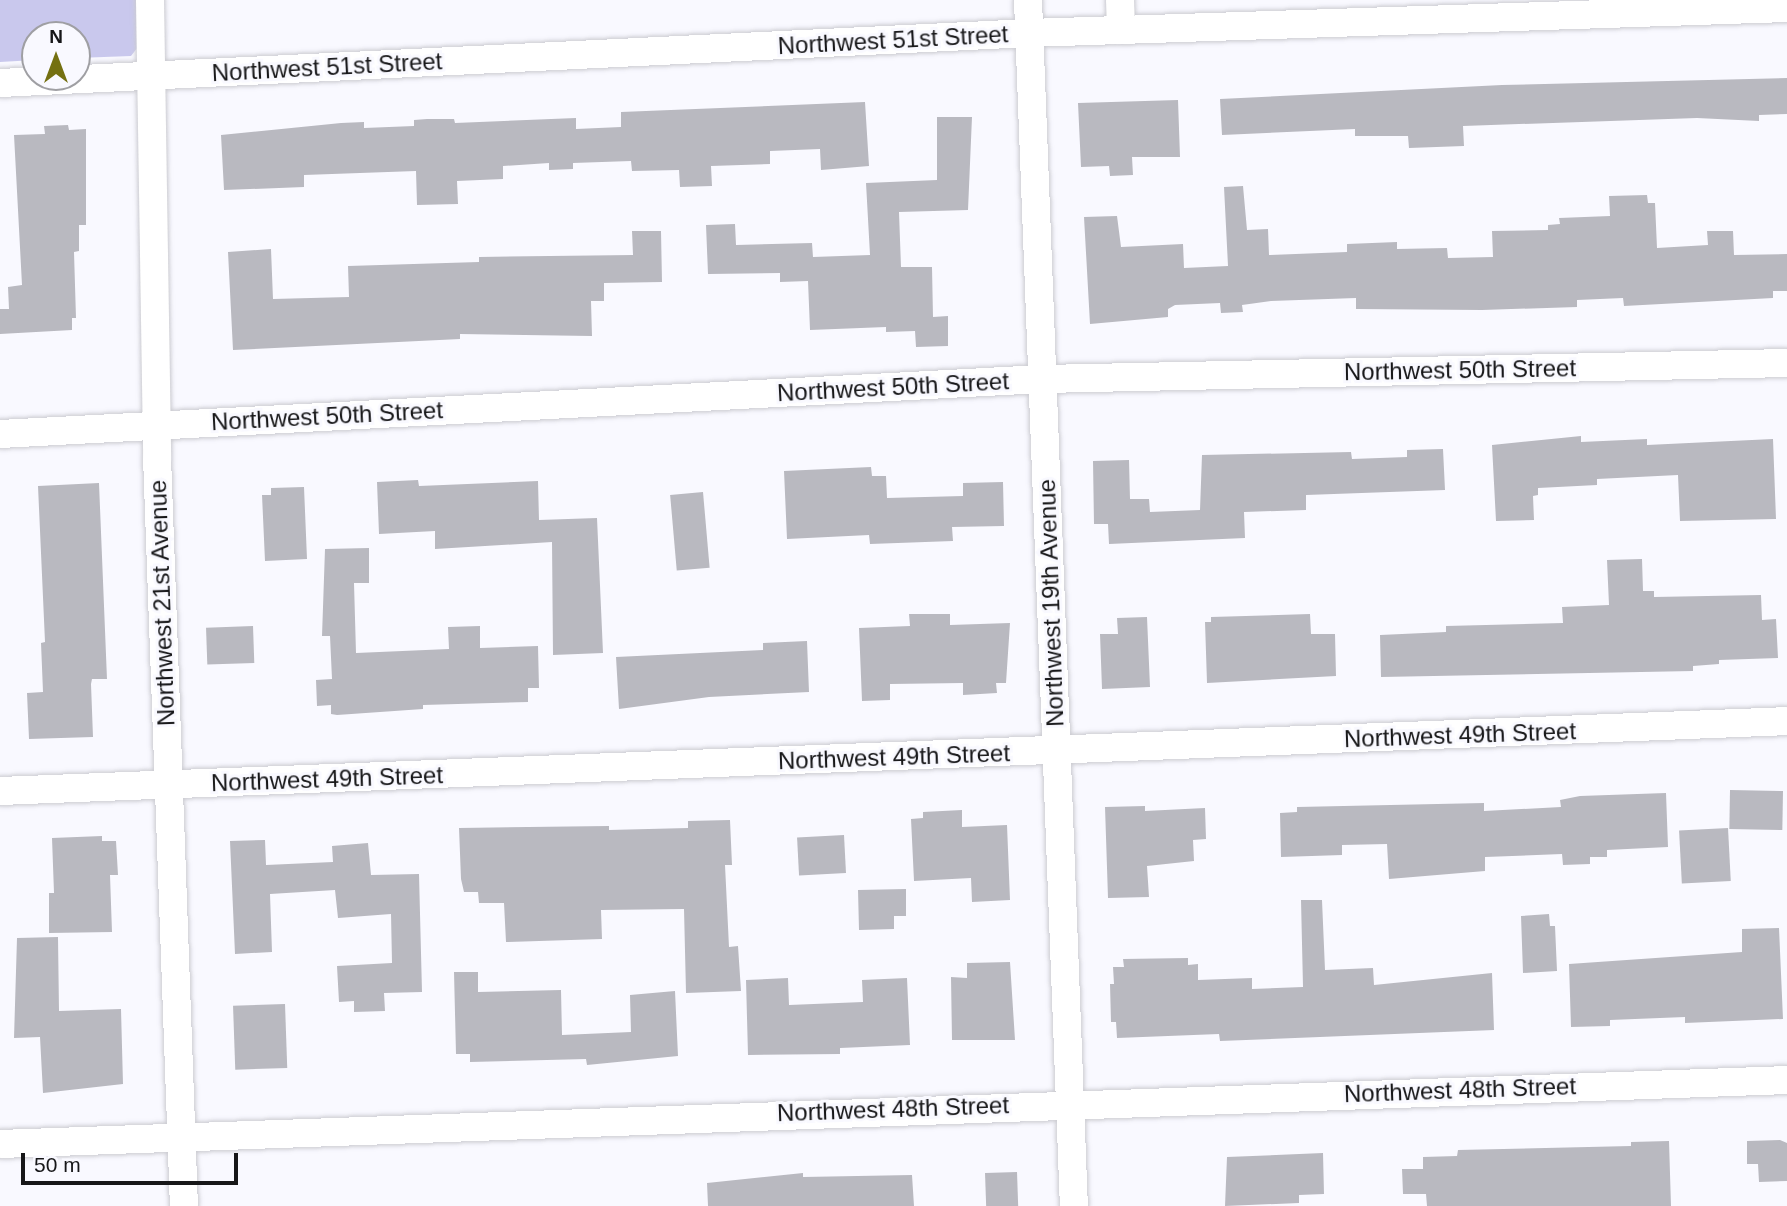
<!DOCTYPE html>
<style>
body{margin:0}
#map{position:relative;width:1787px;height:1206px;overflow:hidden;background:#f9f9ff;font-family:Helvetica,sans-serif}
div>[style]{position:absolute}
.green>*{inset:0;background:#c9c8ed}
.building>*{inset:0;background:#b9b9c0;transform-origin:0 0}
.roads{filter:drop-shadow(0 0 2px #cbcbd1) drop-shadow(0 0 2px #cbcbd1)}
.minor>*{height:28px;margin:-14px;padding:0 14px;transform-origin:14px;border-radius:14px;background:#fff}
span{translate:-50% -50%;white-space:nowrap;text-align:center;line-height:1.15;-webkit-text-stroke:6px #f9f9ff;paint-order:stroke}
.street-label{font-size:24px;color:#171719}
.north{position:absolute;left:21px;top:21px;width:70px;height:70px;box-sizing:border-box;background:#f9f9ff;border:2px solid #9f9fa3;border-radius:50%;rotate:0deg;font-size:19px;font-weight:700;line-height:28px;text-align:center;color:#171719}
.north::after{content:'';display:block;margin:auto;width:24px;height:32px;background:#747011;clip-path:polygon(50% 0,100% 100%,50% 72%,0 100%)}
.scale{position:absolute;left:21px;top:1153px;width:217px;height:32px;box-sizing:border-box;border:4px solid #171719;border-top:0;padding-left:9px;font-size:21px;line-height:24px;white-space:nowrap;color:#171719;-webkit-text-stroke:5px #f9f9ff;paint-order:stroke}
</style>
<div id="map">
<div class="green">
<i style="clip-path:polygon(0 0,139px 0,141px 43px,131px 56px,77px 58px,77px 35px,35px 35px,35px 60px,0 62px)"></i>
</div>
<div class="building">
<i style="clip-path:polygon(1787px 78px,1787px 114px,1759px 115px,1759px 121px,1697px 118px,1463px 126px,1464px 146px,1409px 148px,1408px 136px,1355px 136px,1355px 129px,1222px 135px,1220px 99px,1502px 85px)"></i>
<i style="clip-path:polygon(1178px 100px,1180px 157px,1132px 157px,1133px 175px,1110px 176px,1109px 166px,1081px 167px,1078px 103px)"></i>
<i style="clip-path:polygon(865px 102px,869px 166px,821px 170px,820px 149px,770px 151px,770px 164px,711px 166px,712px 186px,680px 187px,679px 170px,632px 171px,631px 161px,573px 163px,573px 169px,549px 170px,549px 163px,503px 166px,503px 179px,457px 181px,458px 204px,417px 205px,416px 171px,304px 175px,304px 187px,224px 190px,221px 135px,341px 123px,364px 122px,364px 128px,414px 126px,414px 120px,427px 119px,454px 119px,455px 123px,576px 118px,576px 129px,621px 127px,621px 112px)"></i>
<i style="clip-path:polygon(937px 117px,972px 117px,968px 210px,899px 212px,901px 267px,932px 267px,933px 317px,948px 316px,948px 346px,916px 347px,915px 331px,886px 332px,886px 327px,810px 330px,808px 281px,780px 282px,780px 273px,708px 274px,706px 225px,735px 224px,736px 245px,812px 243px,813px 257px,870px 255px,866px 183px,937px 180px)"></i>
<i style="clip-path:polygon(68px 125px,69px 130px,86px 129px,86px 225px,79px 225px,79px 251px,74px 252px,76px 318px,72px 318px,72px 330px,0 334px,0 309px,9px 309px,8px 287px,22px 285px,14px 135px,45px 134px,44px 126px)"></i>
<i style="clip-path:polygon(1243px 186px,1247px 230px,1268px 229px,1269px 255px,1347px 252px,1347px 244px,1397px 242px,1397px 249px,1447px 248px,1448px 258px,1493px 257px,1492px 231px,1548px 230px,1548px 225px,1560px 224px,1559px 218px,1610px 216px,1609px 196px,1647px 195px,1648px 203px,1655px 203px,1657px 248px,1708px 245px,1707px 231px,1733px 231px,1734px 255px,1787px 254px,1787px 291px,1773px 291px,1773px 298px,1624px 306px,1623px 298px,1577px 300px,1577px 307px,1482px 310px,1356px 309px,1356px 298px,1271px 301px,1242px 305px,1243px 312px,1221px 313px,1220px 303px,1175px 305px,1168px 309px,1168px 317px,1090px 324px,1084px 217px,1117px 216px,1121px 247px,1183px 244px,1184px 268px,1228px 266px,1224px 187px)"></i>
<i style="clip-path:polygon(632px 231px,661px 231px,662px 282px,604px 283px,604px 301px,591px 301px,592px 336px,460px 334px,460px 339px,233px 350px,228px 252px,271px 249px,273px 299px,349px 297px,348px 266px,479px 262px,479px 257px,633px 255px)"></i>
<i style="clip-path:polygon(1581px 436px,1581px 442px,1647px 439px,1647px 445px,1773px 439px,1776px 519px,1680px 521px,1678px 475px,1597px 479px,1597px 485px,1538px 488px,1538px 495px,1533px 496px,1534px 520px,1496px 521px,1492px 445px)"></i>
<i style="clip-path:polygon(1443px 449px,1445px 490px,1306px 495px,1306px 510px,1244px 512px,1245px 538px,1109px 544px,1108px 524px,1094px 524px,1093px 461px,1129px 460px,1130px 499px,1149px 499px,1150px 512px,1200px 510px,1202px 455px,1351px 452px,1352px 459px,1407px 457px,1407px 450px)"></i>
<i style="clip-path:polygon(871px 467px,872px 476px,886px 476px,887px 498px,963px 496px,963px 483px,1003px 482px,1004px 526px,952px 527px,953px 541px,870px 544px,869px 535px,787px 539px,784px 471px)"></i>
<i style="clip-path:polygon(418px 480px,419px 486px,538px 481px,539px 520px,597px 518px,603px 653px,553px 655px,552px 542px,435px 549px,435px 531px,379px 534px,377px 482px)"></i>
<i style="clip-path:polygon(99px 483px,107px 679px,92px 679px,91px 684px,93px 737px,29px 739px,27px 693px,43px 692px,41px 643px,45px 642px,38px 486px)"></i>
<i style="clip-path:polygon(304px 487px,307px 559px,265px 561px,262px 495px,271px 495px,271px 488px)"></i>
<i style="left:703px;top:492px;width:76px;height:33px;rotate:85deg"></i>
<i style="clip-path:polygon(369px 548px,369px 583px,354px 583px,356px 653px,449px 649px,448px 627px,480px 626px,480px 648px,538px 646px,539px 688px,528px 688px,528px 702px,423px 705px,423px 709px,337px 715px,331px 714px,331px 705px,317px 706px,316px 680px,332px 679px,330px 636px,322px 636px,325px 549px)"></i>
<i style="clip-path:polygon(1642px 559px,1643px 591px,1654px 591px,1654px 597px,1761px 595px,1762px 620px,1776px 619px,1778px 658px,1719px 660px,1719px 664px,1693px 666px,1693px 671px,1381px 677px,1380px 635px,1446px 632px,1446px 626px,1563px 623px,1562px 607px,1609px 605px,1607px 560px)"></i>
<i style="clip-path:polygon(909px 614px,950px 614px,950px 625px,1010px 623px,1006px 683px,996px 683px,997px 693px,963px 695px,963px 683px,890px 684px,890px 700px,862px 701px,859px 628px,910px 626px)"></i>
<i style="clip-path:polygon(1310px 614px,1311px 634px,1335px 634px,1336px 676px,1207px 683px,1205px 622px,1211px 622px,1211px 617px)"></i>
<i style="clip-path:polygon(1147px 617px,1150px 687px,1102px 689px,1100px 634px,1118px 634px,1117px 618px)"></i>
<i style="left:253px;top:626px;width:37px;height:47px;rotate:88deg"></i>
<i style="clip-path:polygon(807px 641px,809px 692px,709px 697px,619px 709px,616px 657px,763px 650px,763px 643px)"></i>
<i style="left:1783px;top:791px;width:39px;height:53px;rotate:91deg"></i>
<i style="clip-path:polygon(1666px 793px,1668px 847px,1607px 850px,1607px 857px,1590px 857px,1590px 864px,1563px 865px,1562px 854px,1485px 857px,1485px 871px,1389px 879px,1387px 844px,1342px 845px,1342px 855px,1281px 857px,1280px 813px,1297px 812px,1297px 807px,1484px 803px,1484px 811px,1561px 807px,1560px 800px,1580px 796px)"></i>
<i style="clip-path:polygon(1145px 806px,1145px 811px,1205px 808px,1206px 839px,1193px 840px,1194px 861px,1147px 866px,1149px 897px,1108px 898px,1105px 807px)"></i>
<i style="clip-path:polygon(962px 810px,962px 827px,1007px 825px,1010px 900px,972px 902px,971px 878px,914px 881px,911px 819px,923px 818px,923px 812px)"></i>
<i style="clip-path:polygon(730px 820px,732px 865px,725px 865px,729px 947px,738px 946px,741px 991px,686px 993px,684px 909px,601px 910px,602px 939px,506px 942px,504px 903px,479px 903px,478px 892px,464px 892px,461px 879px,459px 828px,609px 826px,609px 830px,688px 828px,688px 821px)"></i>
<i style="left:1728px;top:828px;width:53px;height:49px;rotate:87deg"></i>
<i style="left:844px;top:835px;width:38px;height:47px;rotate:87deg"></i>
<i style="clip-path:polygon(102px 836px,102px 841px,116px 841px,118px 875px,110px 875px,112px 932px,49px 933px,49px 893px,54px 893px,52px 838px)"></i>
<i style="clip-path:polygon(265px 840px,266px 865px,333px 862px,332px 846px,368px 843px,371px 875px,419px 874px,422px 992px,384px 993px,385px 1011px,354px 1012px,354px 1001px,339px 1002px,337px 966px,392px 963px,391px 914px,338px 918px,335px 890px,270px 894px,272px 952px,235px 954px,230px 841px)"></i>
<i style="clip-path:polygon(906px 889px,906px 916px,894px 916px,894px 929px,859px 930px,858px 890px)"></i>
<i style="clip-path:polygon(1301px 900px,1322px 900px,1325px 970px,1373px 968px,1374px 985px,1492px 973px,1494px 1030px,1220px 1041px,1219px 1034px,1117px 1038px,1116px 1022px,1111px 1022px,1110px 984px,1114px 984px,1113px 967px,1124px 967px,1123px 959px,1188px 958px,1188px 965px,1198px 964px,1198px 980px,1252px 978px,1252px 989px,1303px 987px)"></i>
<i style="clip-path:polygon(1549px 914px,1550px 926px,1555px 926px,1557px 971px,1523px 973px,1521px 916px)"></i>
<i style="clip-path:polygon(1779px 928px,1783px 1019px,1685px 1023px,1685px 1017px,1610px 1020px,1610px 1026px,1571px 1027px,1569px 964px,1742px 952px,1742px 929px)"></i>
<i style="clip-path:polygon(58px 937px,59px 1011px,121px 1009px,123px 1084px,43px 1093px,40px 1037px,14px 1038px,17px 938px)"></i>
<i style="clip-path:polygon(1010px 962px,1015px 1040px,952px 1040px,951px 977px,967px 978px,967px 963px)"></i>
<i style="clip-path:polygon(454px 972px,478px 972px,478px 992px,561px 990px,562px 1035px,631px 1032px,630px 995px,675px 991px,678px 1056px,587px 1065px,586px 1059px,470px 1062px,470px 1054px,456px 1054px)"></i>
<i style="clip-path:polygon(788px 978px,789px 1005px,863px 1002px,862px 980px,907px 978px,910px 1045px,840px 1048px,840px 1054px,748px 1055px,746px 980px)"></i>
<i style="left:285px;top:1004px;width:64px;height:52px;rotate:88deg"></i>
<i style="clip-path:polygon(1780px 1140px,1787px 1143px,1787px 1181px,1759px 1182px,1758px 1164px,1747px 1164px,1747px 1141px)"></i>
<i style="clip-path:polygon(1669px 1141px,1671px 1206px,1427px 1206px,1426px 1194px,1403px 1194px,1402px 1169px,1423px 1169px,1423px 1157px,1457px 1156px,1458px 1150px,1631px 1146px,1631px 1142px)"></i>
<i style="clip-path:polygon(1323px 1153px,1324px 1194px,1299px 1195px,1299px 1203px,1225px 1206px,1227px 1157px)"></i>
<i style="left:1017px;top:1172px;width:34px;height:32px;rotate:88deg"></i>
<i style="clip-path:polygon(803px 1173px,803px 1177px,912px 1175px,914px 1206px,708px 1206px,707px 1183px)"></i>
</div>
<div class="roads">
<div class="minor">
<i style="left:150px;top:0;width:457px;rotate:89.1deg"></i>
<i style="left:157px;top:457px;width:749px;rotate:87.94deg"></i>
<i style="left:1028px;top:0;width:1207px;rotate:87.82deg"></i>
<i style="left:1120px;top:0;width:30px;rotate:88deg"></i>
<i style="left:0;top:83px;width:1030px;rotate:-2.78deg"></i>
<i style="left:1029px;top:33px;width:758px;rotate:-1.89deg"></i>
<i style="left:0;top:434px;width:1044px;rotate:-3.02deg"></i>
<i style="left:1043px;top:379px;width:744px;rotate:-1.23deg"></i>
<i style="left:0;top:791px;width:1788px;rotate:-2.24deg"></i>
<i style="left:0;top:1144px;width:1788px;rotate:-2.05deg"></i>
</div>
</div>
<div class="street-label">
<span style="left:893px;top:40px;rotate:-3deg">Northwest 51st Street</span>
<span style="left:327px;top:67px;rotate:-3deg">Northwest 51st Street</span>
<span style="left:1460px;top:370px;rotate:-1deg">Northwest 50th Street</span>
<span style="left:893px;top:387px;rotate:-3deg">Northwest 50th Street</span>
<span style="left:327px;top:416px;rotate:-3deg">Northwest 50th Street</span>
<span style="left:162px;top:603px;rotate:-92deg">Northwest 21st Avenue</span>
<span style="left:1051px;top:603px;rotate:-92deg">Northwest 19th Avenue</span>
<span style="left:1460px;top:735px;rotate:-2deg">Northwest 49th Street</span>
<span style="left:894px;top:757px;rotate:-2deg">Northwest 49th Street</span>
<span style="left:327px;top:779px;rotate:-2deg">Northwest 49th Street</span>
<span style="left:1460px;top:1090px;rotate:-2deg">Northwest 48th Street</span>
<span style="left:893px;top:1109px;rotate:-2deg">Northwest 48th Street</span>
</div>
<div class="north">N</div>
<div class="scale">50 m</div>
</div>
